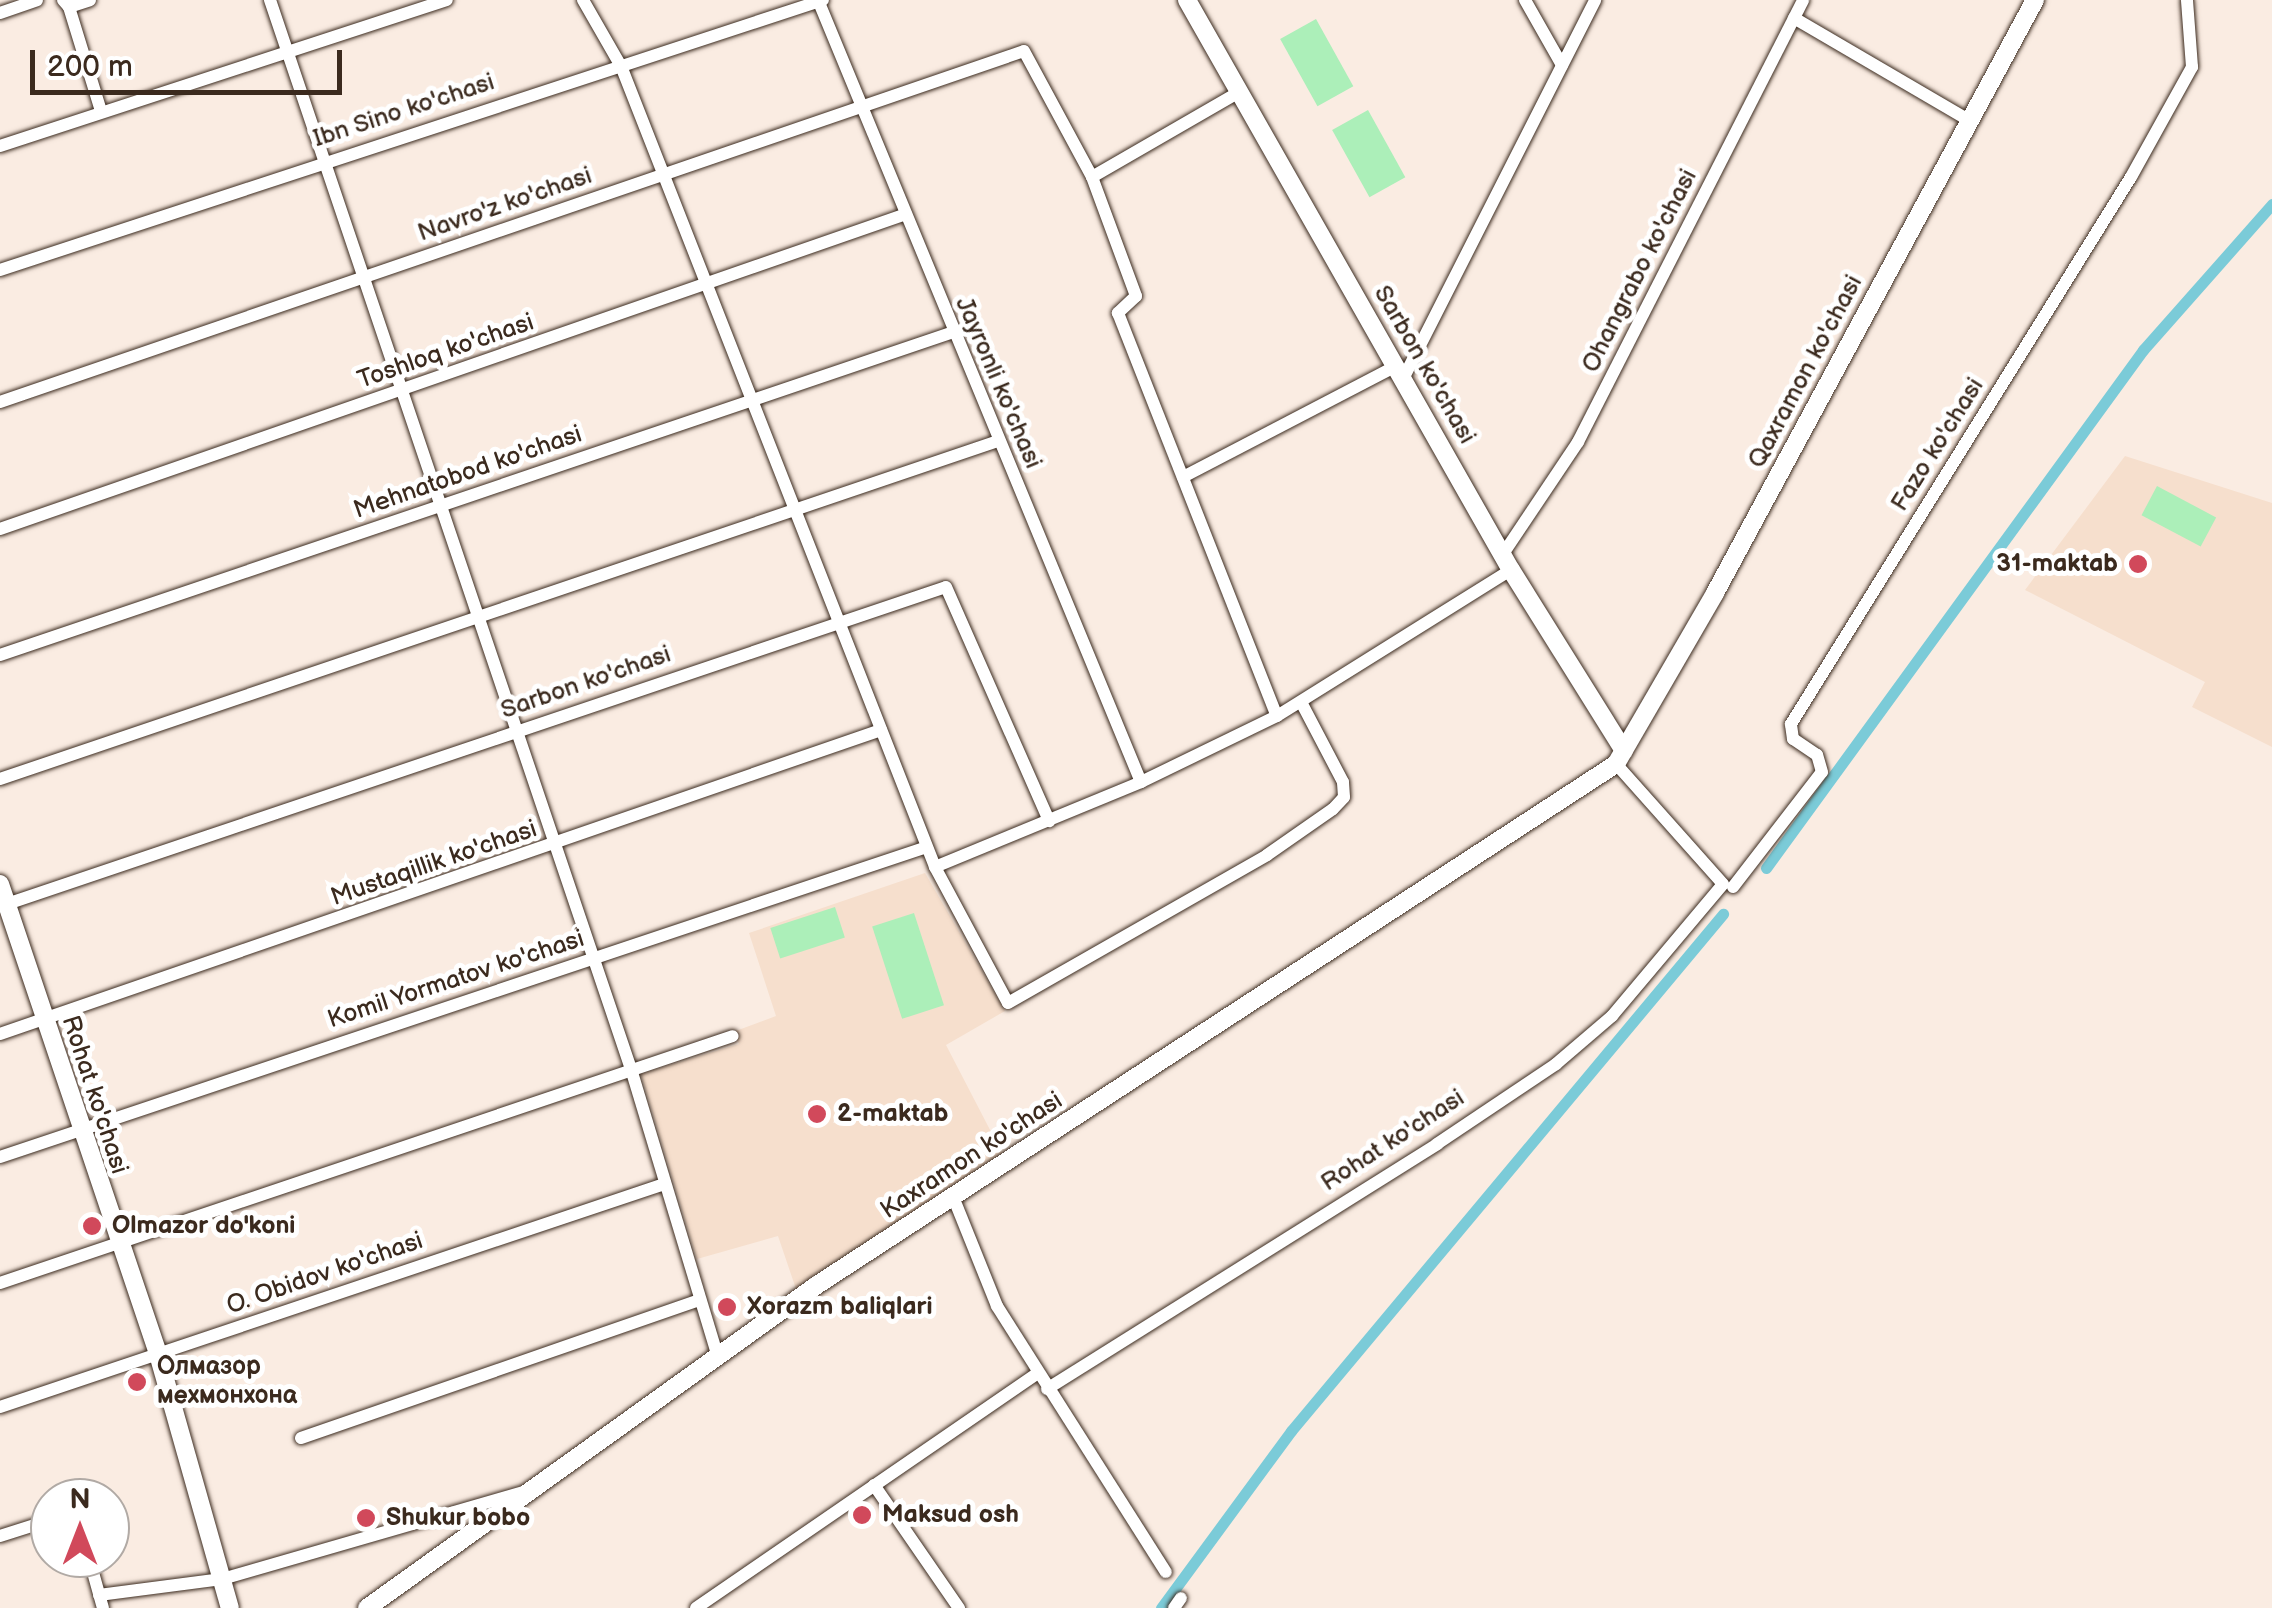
<!DOCTYPE html>
<meta charset="utf-8">
<style>
body{margin:0}
#map{position:relative;width:2272px;height:1608px;overflow:hidden;background:#faece2;font-family:"Balsamiq Sans",sans-serif}
div>[style]{position:absolute}
.built>*{inset:0;background:#f6dfcd}
.green>*{inset:0;background:#acefb9;transform-origin:0 0}
.canal>*{height:11px;margin:-5.5px;padding:0 5.5px;transform-origin:5.5px;border-radius:5.5px;background:#7bcbd8}
.roads{filter:drop-shadow(0 0 2px #3b2a1e) drop-shadow(0 0 2px #3b2a1e)}
.street>*{height:12px;margin:-6px;padding:0 6px;transform-origin:6px;border-radius:6px;background:#fff}
.secondary>*{height:18px;margin:-9px;padding:0 9px;transform-origin:9px;border-radius:9px;background:#fff}
.dots>*{width:28px;height:28px;translate:-50% -50%;box-sizing:border-box;border:5px solid #fff;border-radius:50%}
span{translate:-50% -50%;white-space:nowrap;text-align:center;line-height:1.15;-webkit-text-stroke:10px #fff;paint-order:stroke}
.street-label{font-size:25px;color:#3b2a1e}
.poi-label{font-size:25px;color:#3b2a1e;font-weight:700}
.right{translate:-100% -50%;text-align:right}
.left{translate:0 -50%;text-align:left}
.north{position:absolute;left:30px;top:1478px;width:100px;height:100px;box-sizing:border-box;background:#fff;border:2px solid #b1aaa5;border-radius:50%;rotate:0deg;font-size:28px;font-weight:700;line-height:40px;text-align:center;color:#3b2a1e}
.north::after{content:'';display:block;margin:auto;width:35px;height:45px;background:#d1495b;clip-path:polygon(50% 0,100% 100%,50% 72%,0 100%)}
.scale{position:absolute;left:30px;top:50px;width:312px;height:45px;box-sizing:border-box;border:5px solid #3b2a1e;border-top:0;padding-left:12px;font-size:30px;line-height:35px;white-space:nowrap;color:#3b2a1e;-webkit-text-stroke:8px #fff;paint-order:stroke}
</style>
<div id="map">
<div class="built">
<i style="clip-path:polygon(2125px 456px,2272px 503px,2272px 747px,2192px 707px,2205px 682px,2025px 590px)"></i>
<i style="clip-path:polygon(925px 873px,1005px 1011px,946px 1045px,1002px 1153px,796px 1289px,778px 1236px,697px 1259px,641px 1074px,739px 1044px,733px 1032px,776px 1016px,749px 933px)"></i>
</div>
<div class="green">
<i style="left:1316px;top:19px;width:77px;height:41px;rotate:61deg"></i>
<i style="left:1368px;top:110px;width:77px;height:41px;rotate:61deg"></i>
<i style="left:2157px;top:486px;width:67px;height:33px;rotate:28deg"></i>
<i style="left:835px;top:907px;width:32px;height:68px;rotate:72deg"></i>
<i style="left:914px;top:913px;width:97px;height:44px;rotate:72deg"></i>
</div>
<div class="canal">
<i style="left:1766px;top:868px;width:641px;rotate:-53.95deg"></i>
<i style="left:2143px;top:350px;width:195px;rotate:-48.5deg"></i>
<i style="left:1161px;top:1608px;width:220px;rotate:-53.7deg"></i>
<i style="left:1291px;top:1431px;width:674px;rotate:-50.12deg"></i>
</div>
<div class="roads">
<div class="street">
<i style="left:63px;top:0;width:9px;rotate:49deg"></i>
<i style="left:69px;top:7px;width:22px;rotate:-18deg"></i>
<i style="left:270px;top:0;width:1128px;rotate:71.34deg"></i>
<i style="left:631px;top:1069px;width:297px;rotate:73.2deg"></i>
<i style="left:583px;top:0;width:76px;rotate:60.1deg"></i>
<i style="left:621px;top:66px;width:860px;rotate:68.59deg"></i>
<i style="left:935px;top:867px;width:154px;rotate:61.8deg"></i>
<i style="left:1008px;top:1003px;width:298px;rotate:-29.7deg"></i>
<i style="left:1267px;top:855px;width:80px;rotate:-34.9deg"></i>
<i style="left:1333px;top:809px;width:16px;rotate:-47deg"></i>
<i style="left:1344px;top:797px;width:15px;rotate:-94deg"></i>
<i style="left:1343px;top:782px;width:90px;rotate:-117.7deg"></i>
<i style="left:818px;top:0;width:846px;rotate:67.56deg"></i>
<i style="left:1525px;top:0;width:75px;rotate:60.4deg"></i>
<i style="left:69px;top:7px;width:109px;rotate:72.9deg"></i>
<i style="left:0;top:13px;width:39px;rotate:-19deg"></i>
<i style="left:1794px;top:18px;width:204px;rotate:30.3deg"></i>
<i style="left:0;top:146px;width:470px;rotate:-18.1deg"></i>
<i style="left:1092px;top:177px;width:170px;rotate:-30deg"></i>
<i style="left:0;top:270px;width:866px;rotate:-18.16deg"></i>
<i style="left:1403px;top:379px;width:425px;rotate:-63.1deg"></i>
<i style="left:0;top:402px;width:1082px;rotate:-18.92deg"></i>
<i style="left:1024px;top:51px;width:143px;rotate:61.6deg"></i>
<i style="left:1092px;top:177px;width:127px;rotate:69.7deg"></i>
<i style="left:1136px;top:296px;width:25px;rotate:137deg"></i>
<i style="left:1118px;top:313px;width:433px;rotate:68.5deg"></i>
<i style="left:1183px;top:477px;width:240px;rotate:-27.5deg"></i>
<i style="left:0;top:529px;width:959px;rotate:-19.17deg"></i>
<i style="left:1503px;top:554px;width:135px;rotate:-56.2deg"></i>
<i style="left:1578px;top:442px;width:496px;rotate:-63deg"></i>
<i style="left:0;top:655px;width:1004px;rotate:-18.71deg"></i>
<i style="left:0;top:779px;width:1054px;rotate:-18.71deg"></i>
<i style="left:935px;top:867px;width:223px;rotate:-22.4deg"></i>
<i style="left:1141px;top:782px;width:151px;rotate:-25.9deg"></i>
<i style="left:1277px;top:716px;width:276px;rotate:-32deg"></i>
<i style="left:1733px;top:887px;width:145px;rotate:-52.3deg"></i>
<i style="left:1822px;top:772px;width:18px;rotate:-106deg"></i>
<i style="left:1817px;top:755px;width:29px;rotate:-146deg"></i>
<i style="left:1793px;top:739px;width:15px;rotate:-98deg"></i>
<i style="left:1791px;top:724px;width:644px;rotate:-58.14deg"></i>
<i style="left:2131px;top:177px;width:126px;rotate:-61deg"></i>
<i style="left:2192px;top:67px;width:67px;rotate:-94.3deg"></i>
<i style="left:1px;top:906px;width:997px;rotate:-18.65deg"></i>
<i style="left:946px;top:587px;width:256px;rotate:66.2deg"></i>
<i style="left:0;top:1034px;width:932px;rotate:-19.04deg"></i>
<i style="left:0;top:1157px;width:977px;rotate:-18.49deg"></i>
<i style="left:954px;top:1199px;width:115px;rotate:68.1deg"></i>
<i style="left:997px;top:1306px;width:315px;rotate:57.6deg"></i>
<i style="left:0;top:1283px;width:773px;rotate:-18.62deg"></i>
<i style="left:1047px;top:1389px;width:461px;rotate:-32.1deg"></i>
<i style="left:1437px;top:1144px;width:143px;rotate:-33.9deg"></i>
<i style="left:1556px;top:1064px;width:74px;rotate:-40.6deg"></i>
<i style="left:1612px;top:1016px;width:172px;rotate:-49.9deg"></i>
<i style="left:1723px;top:884px;width:161px;rotate:-131.7deg"></i>
<i style="left:0;top:1407px;width:700px;rotate:-18.56deg"></i>
<i style="left:301px;top:1438px;width:422px;rotate:-19.1deg"></i>
<i style="left:874px;top:1485px;width:150px;rotate:55.4deg"></i>
<i style="left:0;top:1536px;width:52px;rotate:-17.7deg"></i>
<i style="left:89px;top:1558px;width:52px;rotate:74.4deg"></i>
<i style="left:99px;top:1595px;width:124px;rotate:-7.4deg"></i>
<i style="left:222px;top:1579px;width:313px;rotate:-16.1deg"></i>
<i style="left:696px;top:1608px;width:414px;rotate:-34.5deg"></i>
<i style="left:1174px;top:1608px;width:12px;rotate:-55deg"></i>
</div>
<div class="secondary">
<i style="left:1187px;top:0;width:656px;rotate:60.39deg"></i>
<i style="left:1511px;top:570px;width:213px;rotate:58deg"></i>
<i style="left:0;top:884px;width:496px;rotate:71.4deg"></i>
<i style="left:158px;top:1354px;width:264px;rotate:74.2deg"></i>
<i style="left:367px;top:1608px;width:554px;rotate:-35.67deg"></i>
<i style="left:817px;top:1285px;width:954px;rotate:-33.11deg"></i>
<i style="left:1616px;top:764px;width:198px;rotate:-59.9deg"></i>
<i style="left:1715px;top:593px;width:674px;rotate:-61.65deg"></i>
</div>
</div>
<div class="dots">
<i style="left:2138px;top:564px;background:#d1495b"></i>
<i style="left:817px;top:1114px;background:#d1495b"></i>
<i style="left:92px;top:1226px;background:#d1495b"></i>
<i style="left:727px;top:1307px;background:#d1495b"></i>
<i style="left:137px;top:1382px;background:#d1495b"></i>
<i style="left:862px;top:1515px;background:#d1495b"></i>
<i style="left:366px;top:1518px;background:#d1495b"></i>
</div>
<div class="street-label">
<span style="left:404px;top:111px;rotate:-18deg">Ibn Sino ko'chasi</span>
<span style="left:505px;top:205px;rotate:-19deg">Navro'z ko'chasi</span>
<span style="left:1640px;top:271px;rotate:-63deg">Ohangrabo ko'chasi</span>
<span style="left:446px;top:352px;rotate:-19deg">Toshloq ko'chasi</span>
<span style="left:1424px;top:365px;rotate:60deg">Sarbon ko'chasi</span>
<span style="left:1806px;top:372px;rotate:-62deg">Qaxramon ko'chasi</span>
<span style="left:998px;top:383px;rotate:67deg">Jayronli ko'chasi</span>
<span style="left:1938px;top:445px;rotate:-58deg">Fazo ko'chasi</span>
<span style="left:468px;top:473px;rotate:-19deg">Mehnatobod ko'chasi</span>
<span style="left:586px;top:683px;rotate:-19deg">Sarbon ko'chasi</span>
<span style="left:434px;top:864px;rotate:-19deg">Mustaqillik ko'chasi</span>
<span style="left:456px;top:980px;rotate:-18deg">Komil Yormatov ko'chasi</span>
<span style="left:94px;top:1095px;rotate:72deg">Rohat ko'chasi</span>
<span style="left:1393px;top:1141px;rotate:-33deg">Rohat ko'chasi</span>
<span style="left:972px;top:1156px;rotate:-33deg">Kaxramon ko'chasi</span>
<span style="left:325px;top:1274px;rotate:-19deg">O. Obidov ko'chasi</span>
</div>
<div class="poi-label">
<span class="right" style="left:2118px;top:564px">31-maktab</span>
<span class="left" style="left:837px;top:1114px">2-maktab</span>
<span class="left" style="left:112px;top:1226px">Olmazor do'koni</span>
<span class="left" style="left:747px;top:1307px">Xorazm baliqlari</span>
<span class="left" style="left:157px;top:1382px">Олмазор<br>мехмонхона</span>
<span class="left" style="left:882px;top:1515px">Maksud osh</span>
<span class="left" style="left:386px;top:1518px">Shukur bobo</span>
</div>
<div class="north">N</div>
<div class="scale">200 m</div>
</div>
